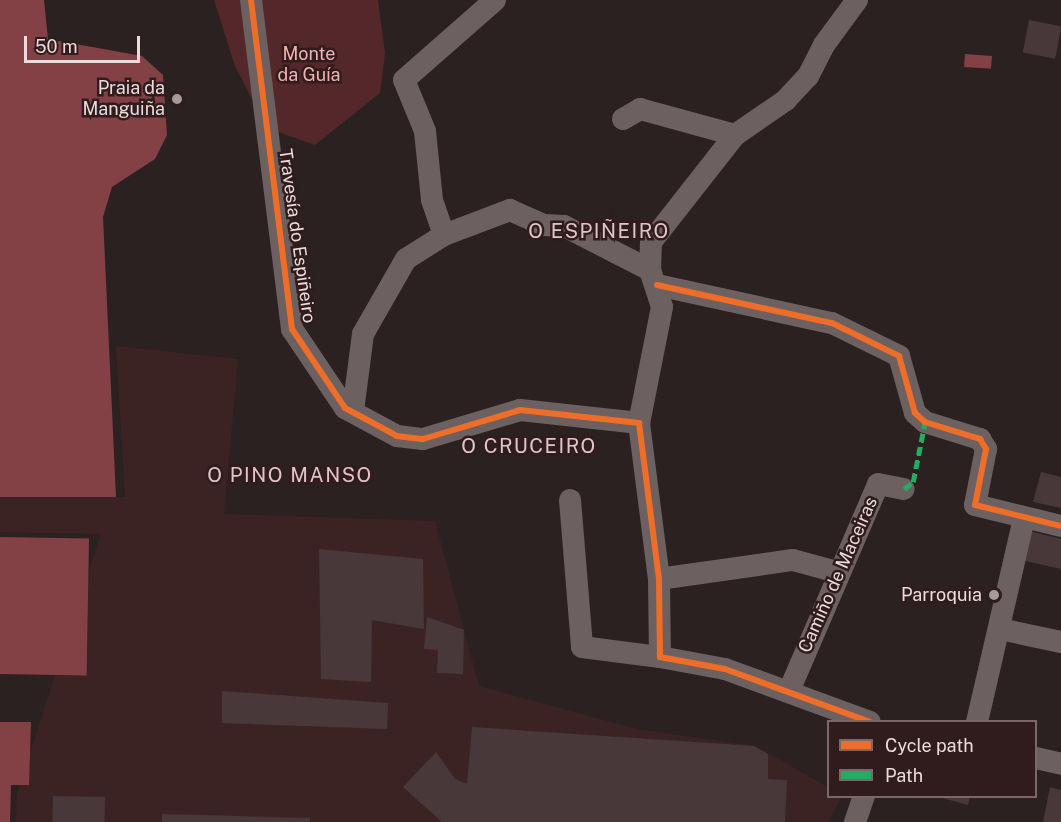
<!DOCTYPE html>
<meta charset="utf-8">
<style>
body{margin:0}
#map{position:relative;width:1061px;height:822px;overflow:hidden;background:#2b2121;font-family:"Public Sans",sans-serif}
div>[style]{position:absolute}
.built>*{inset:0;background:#3b2324}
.green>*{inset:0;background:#54282b}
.water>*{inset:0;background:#834145;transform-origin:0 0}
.building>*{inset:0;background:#49383a;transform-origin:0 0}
.minor>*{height:22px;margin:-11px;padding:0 11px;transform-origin:11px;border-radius:11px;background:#6c6060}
.quiet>*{height:4.5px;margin-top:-2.25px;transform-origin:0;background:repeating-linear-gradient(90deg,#26ab63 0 9px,transparent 0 13.5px)}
.cycleway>*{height:6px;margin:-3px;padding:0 3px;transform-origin:3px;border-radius:3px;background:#ee6e29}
.dots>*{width:16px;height:16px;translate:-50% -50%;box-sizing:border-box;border:3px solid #301c1d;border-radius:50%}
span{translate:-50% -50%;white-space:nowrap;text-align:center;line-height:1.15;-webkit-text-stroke:5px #301c1d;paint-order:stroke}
.park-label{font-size:18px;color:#f2b1b3}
.poi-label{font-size:18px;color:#eadbdc}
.right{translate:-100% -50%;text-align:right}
.street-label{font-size:18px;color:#eadbdc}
.neighbourhood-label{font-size:20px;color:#e1c4c5;letter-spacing:1.5px}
.legend{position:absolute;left:827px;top:720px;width:210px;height:78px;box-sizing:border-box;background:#301c1d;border:2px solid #7a6869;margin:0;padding:8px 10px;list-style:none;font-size:18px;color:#eadbdc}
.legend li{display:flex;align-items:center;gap:12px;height:30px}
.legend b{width:30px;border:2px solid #7a6869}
.scale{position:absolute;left:24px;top:36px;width:116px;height:27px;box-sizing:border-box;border:3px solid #eadbdc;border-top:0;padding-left:8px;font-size:18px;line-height:21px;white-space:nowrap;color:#eadbdc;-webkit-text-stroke:4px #301c1d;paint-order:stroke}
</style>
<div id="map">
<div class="built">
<i style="clip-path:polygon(116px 346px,238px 359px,224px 514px,435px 521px,479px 686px,637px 729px,755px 746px,828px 787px,828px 796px,842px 797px,828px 822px,16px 822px,17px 793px,101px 534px,0 532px,0 497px,125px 497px)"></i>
</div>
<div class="green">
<i style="clip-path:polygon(214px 0,378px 0,385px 53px,380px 93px,315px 145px,267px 128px,235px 66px)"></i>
</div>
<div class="water">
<i style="clip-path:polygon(0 0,44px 0,48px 39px,142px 56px,163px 75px,167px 135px,155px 159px,112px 187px,103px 217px,116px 497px,0 497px)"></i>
<i style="left:965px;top:54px;width:27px;height:13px;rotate:4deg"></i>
<i style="left:0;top:537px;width:89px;height:137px;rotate:1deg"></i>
<i style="clip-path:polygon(0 722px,31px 722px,29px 785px,11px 785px,10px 822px,0 822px)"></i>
</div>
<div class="building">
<i style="left:1029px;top:20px;width:33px;height:33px;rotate:11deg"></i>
<i style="clip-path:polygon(1041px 472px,1061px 477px,1061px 508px,1033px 502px)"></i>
<i style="clip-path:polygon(1029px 531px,1061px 539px,1061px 569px,1021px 560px)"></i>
<i style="clip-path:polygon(319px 549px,423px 559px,424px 629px,372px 620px,371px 682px,321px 679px)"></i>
<i style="clip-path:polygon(427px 617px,464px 630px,463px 674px,437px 673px,438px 650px,424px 649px)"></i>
<i style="clip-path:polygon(222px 691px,388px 703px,387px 729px,222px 723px)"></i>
<i style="clip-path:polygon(472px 727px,754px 746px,768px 754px,768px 779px,787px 780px,785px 822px,442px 822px,403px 787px,436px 752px,455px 779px,467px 784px)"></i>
<i style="clip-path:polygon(1050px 787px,1061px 790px,1061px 822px,1043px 822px)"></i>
<i style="left:53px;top:796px;width:52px;height:26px;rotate:1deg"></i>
<i style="clip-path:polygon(935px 796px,970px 796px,968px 805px)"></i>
<i style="clip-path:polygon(162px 814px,310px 818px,310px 822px,162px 822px)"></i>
</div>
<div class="minor">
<i style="left:251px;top:0;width:332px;rotate:82.9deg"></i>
<i style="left:292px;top:329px;width:95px;rotate:56.1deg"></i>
<i style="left:345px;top:408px;width:59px;rotate:28.3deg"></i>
<i style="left:397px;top:436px;width:26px;rotate:7deg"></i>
<i style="left:423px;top:439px;width:101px;rotate:-16.6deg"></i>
<i style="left:520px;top:410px;width:120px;rotate:6.2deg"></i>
<i style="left:857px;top:0;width:56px;rotate:126.3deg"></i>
<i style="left:824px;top:45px;width:35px;rotate:117deg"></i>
<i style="left:808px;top:76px;width:33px;rotate:133deg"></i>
<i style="left:786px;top:100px;width:62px;rotate:145.5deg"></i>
<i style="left:735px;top:135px;width:136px;rotate:128.1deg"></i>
<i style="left:651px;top:242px;width:28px;rotate:92deg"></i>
<i style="left:650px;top:270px;width:39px;rotate:72deg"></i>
<i style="left:662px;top:307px;width:118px;rotate:101.2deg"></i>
<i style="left:639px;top:423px;width:157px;rotate:82.7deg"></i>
<i style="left:659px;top:579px;width:78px;rotate:89.3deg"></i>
<i style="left:660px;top:657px;width:66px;rotate:10.5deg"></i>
<i style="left:725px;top:669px;width:154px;rotate:20.1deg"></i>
<i style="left:623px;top:119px;width:20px;rotate:-30deg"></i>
<i style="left:640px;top:109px;width:98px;rotate:15.3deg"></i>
<i style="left:444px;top:235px;width:37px;rotate:-109deg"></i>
<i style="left:432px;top:200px;width:69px;rotate:-95.8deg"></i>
<i style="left:425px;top:131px;width:55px;rotate:-112.4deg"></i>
<i style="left:404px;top:80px;width:121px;rotate:-41.3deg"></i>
<i style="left:657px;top:285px;width:179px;rotate:12.3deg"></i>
<i style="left:832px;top:323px;width:75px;rotate:26.2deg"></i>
<i style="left:899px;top:356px;width:59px;rotate:74.3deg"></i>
<i style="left:915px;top:413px;width:13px;rotate:42deg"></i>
<i style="left:925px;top:422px;width:58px;rotate:17.2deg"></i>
<i style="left:980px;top:439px;width:12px;rotate:59deg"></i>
<i style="left:986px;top:449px;width:57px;rotate:101.1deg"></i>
<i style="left:975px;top:505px;width:89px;rotate:13.7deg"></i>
<i style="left:353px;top:411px;width:78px;rotate:-82.6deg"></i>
<i style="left:363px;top:334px;width:86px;rotate:-60.2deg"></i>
<i style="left:406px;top:259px;width:45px;rotate:-32.3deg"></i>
<i style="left:444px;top:235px;width:71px;rotate:-20.7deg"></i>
<i style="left:510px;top:210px;width:37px;rotate:24deg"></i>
<i style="left:544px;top:225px;width:20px;rotate:3deg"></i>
<i style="left:564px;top:226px;width:97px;rotate:27.1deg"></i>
<i style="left:570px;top:500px;width:147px;rotate:85.3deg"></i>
<i style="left:582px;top:647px;width:79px;rotate:7.3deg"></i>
<i style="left:659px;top:579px;width:135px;rotate:-8.1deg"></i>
<i style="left:793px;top:560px;width:46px;rotate:15.3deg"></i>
<i style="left:1000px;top:629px;width:62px;rotate:12deg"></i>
<i style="left:789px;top:691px;width:225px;rotate:-66.7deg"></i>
<i style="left:878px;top:484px;width:26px;rotate:11deg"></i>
<i style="left:977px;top:722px;width:209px;rotate:-77deg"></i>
<i style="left:1036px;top:758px;width:26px;rotate:13deg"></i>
<i style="left:855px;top:822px;width:28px;rotate:-71deg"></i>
</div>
<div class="quiet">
<i style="left:904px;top:489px;width:11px;rotate:-38deg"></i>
<i style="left:913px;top:482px;width:61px;rotate:-78.7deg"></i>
</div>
<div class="cycleway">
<i style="left:251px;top:0;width:332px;rotate:82.9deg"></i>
<i style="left:292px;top:329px;width:95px;rotate:56.1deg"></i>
<i style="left:345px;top:408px;width:59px;rotate:28.3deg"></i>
<i style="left:397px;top:436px;width:26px;rotate:7deg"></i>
<i style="left:423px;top:439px;width:101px;rotate:-16.6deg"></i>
<i style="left:520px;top:410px;width:120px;rotate:6.2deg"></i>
<i style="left:639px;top:423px;width:157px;rotate:82.7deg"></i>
<i style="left:659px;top:579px;width:78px;rotate:89.3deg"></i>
<i style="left:660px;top:657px;width:66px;rotate:10.5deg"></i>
<i style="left:725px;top:669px;width:154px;rotate:20.1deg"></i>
<i style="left:657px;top:285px;width:179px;rotate:12.3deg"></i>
<i style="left:832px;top:323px;width:75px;rotate:26.2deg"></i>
<i style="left:899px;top:356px;width:59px;rotate:74.3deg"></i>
<i style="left:915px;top:413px;width:13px;rotate:42deg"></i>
<i style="left:925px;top:422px;width:58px;rotate:17.2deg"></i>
<i style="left:980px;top:439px;width:12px;rotate:59deg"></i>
<i style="left:986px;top:449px;width:57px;rotate:101.1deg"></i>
<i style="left:975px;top:505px;width:89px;rotate:13.7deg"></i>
</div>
<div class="dots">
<i style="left:177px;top:99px;background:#a79a9b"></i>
<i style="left:994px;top:595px;background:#a79a9b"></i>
</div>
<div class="park-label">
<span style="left:309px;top:65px">Monte<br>da Guía</span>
</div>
<div class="poi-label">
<span class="right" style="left:165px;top:99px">Praia da<br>Manguiña</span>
<span class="right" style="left:982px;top:595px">Parroquia</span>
</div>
<div class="street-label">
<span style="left:297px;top:236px;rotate:82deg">Travesía do Espiñeiro</span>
<span style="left:838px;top:575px;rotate:-66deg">Camiño de Maceiras</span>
</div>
<div class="neighbourhood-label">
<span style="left:599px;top:231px">O ESPIÑEIRO</span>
<span style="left:529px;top:446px">O CRUCEIRO</span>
<span style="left:290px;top:475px">O PINO MANSO</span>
</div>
<ul class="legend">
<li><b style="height:8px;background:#ee6e29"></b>Cycle path</li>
<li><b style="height:8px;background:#26ab63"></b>Path</li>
</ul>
<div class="scale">50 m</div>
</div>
